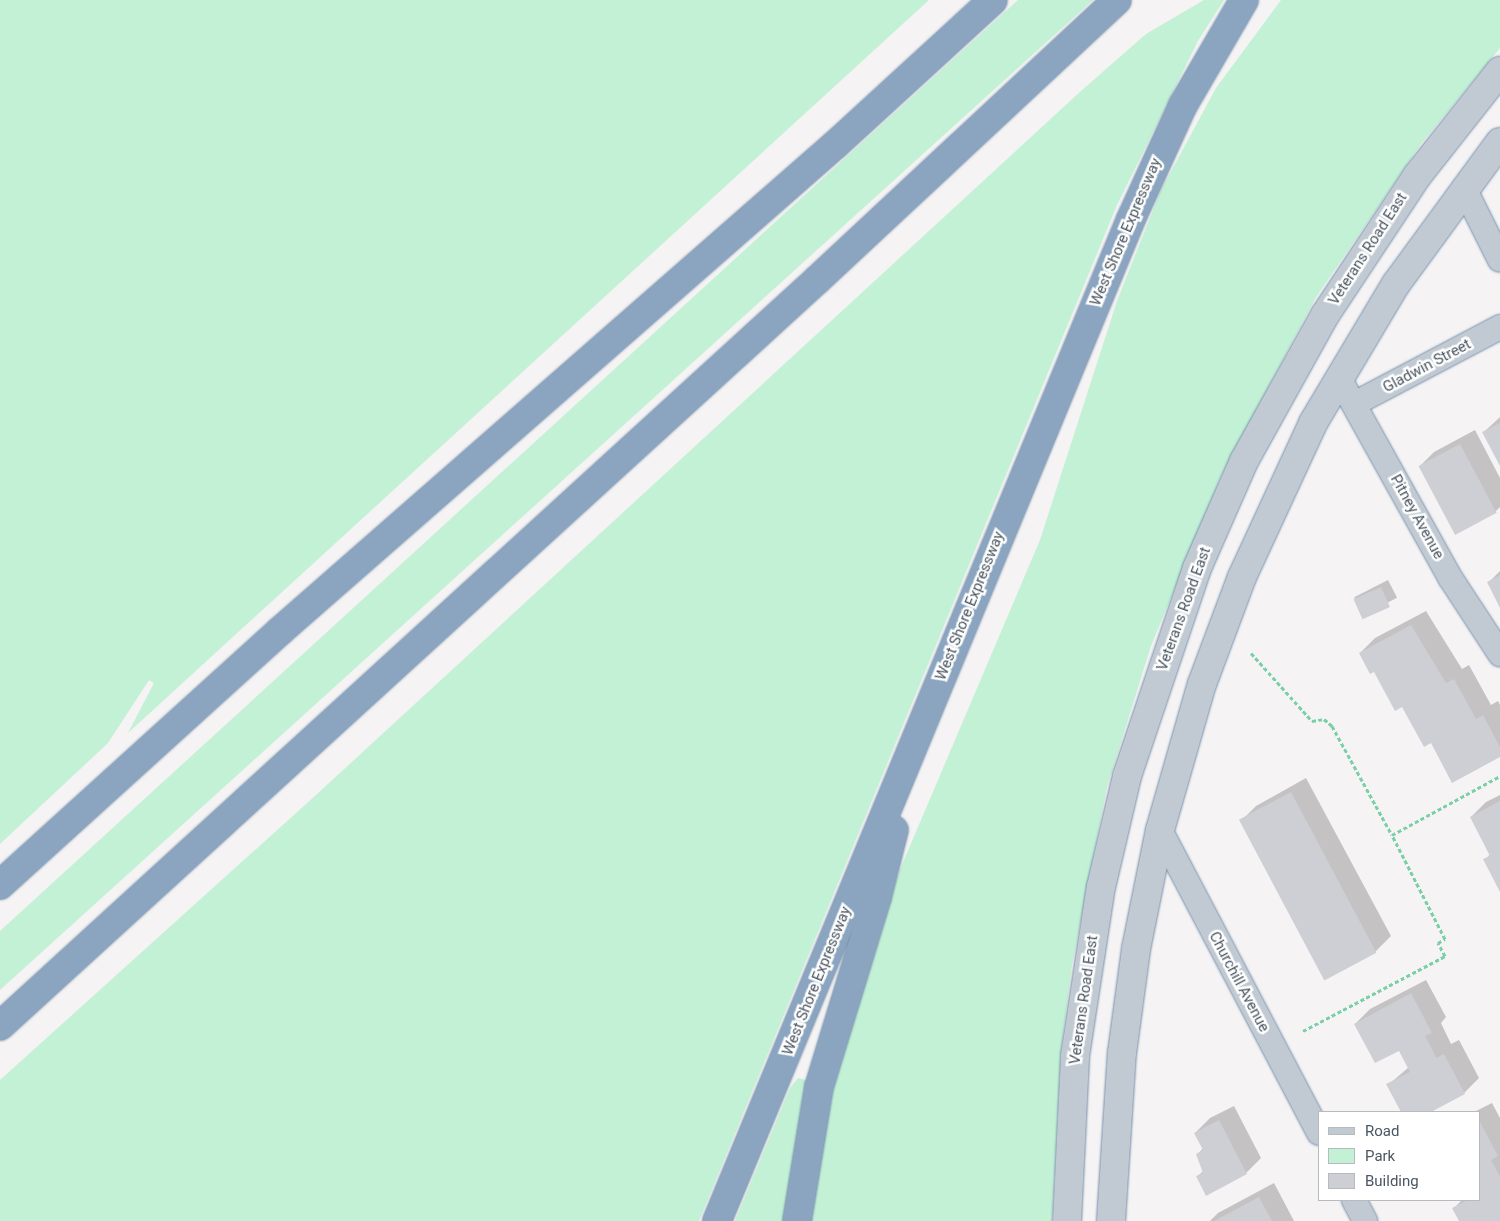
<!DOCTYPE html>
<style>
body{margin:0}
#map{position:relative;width:1500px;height:1221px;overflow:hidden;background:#f5f3f3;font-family:Roboto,sans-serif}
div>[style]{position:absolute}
.green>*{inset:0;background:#c3f1d5}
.shadow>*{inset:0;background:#0003;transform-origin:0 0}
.building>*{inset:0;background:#cdcfd5;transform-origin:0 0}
.path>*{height:3px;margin-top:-1.5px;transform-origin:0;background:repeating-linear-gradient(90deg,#7ad0a6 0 4px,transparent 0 6.5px)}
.roads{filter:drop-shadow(0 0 1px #7690ad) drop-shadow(0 0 1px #7690ad)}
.minor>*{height:24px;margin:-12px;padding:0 12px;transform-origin:12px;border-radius:12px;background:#c1cad2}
.tertiary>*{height:28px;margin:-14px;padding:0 14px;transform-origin:14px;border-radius:14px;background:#c1cad2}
.motorway>*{height:28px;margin:-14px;padding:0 14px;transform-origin:14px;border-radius:14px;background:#8ba5c1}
span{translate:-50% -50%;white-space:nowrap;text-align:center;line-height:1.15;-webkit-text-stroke:5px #fff;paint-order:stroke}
.street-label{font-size:15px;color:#4a5661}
.legend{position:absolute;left:1318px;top:1111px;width:162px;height:90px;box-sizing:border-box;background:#fff;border:1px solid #b7bbc0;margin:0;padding:6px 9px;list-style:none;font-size:15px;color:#4a5661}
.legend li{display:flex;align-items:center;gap:10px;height:25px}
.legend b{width:25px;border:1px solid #b7bbc0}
</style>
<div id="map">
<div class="green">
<i style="clip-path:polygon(0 0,929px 0,128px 733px,154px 683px,149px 680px,108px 743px,0 844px)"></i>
<i style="clip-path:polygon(1018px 0,1093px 0,0 990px,0 931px)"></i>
<i style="clip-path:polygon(1204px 0,1224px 0,1198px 41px,1117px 205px,699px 1221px,0 1221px,0 1080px,316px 795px,1081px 91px,1146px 34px)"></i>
<i style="clip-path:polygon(1281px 0,1500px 0,1500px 48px,1421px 144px,1316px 297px,1221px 476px,1151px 646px,1107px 787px,1072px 965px,1061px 1050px,1052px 1221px,811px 1221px,825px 1117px,877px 933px,901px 867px,1040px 540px,1117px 301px,1161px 190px,1216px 88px)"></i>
<i style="clip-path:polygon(798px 1078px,806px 1080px,807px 1087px,784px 1221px,735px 1221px,790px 1088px)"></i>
</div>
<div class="shadow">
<i style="clip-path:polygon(1500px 417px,1500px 464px,1484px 432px)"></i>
<i style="clip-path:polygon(1475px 430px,1500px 478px,1500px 507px,1495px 512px,1419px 467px,1434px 452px)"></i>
<i style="clip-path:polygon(1500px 571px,1500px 605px,1488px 583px)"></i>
<i style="left:1388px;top:580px;width:20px;height:38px;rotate:63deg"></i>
<i style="clip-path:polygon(1426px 611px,1462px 669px,1469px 665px,1491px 705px,1498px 701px,1500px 705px,1500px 756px,1432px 741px,1360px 653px,1375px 638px)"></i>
<i style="clip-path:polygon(1306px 778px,1391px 936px,1376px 951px,1326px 978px,1241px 821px,1256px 806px)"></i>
<i style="clip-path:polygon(1500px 795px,1500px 889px,1485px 860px,1491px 853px,1471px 817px,1486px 802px)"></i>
<i style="clip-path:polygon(1426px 980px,1446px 1017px,1441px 1023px,1451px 1044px,1459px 1040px,1479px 1078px,1464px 1093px,1428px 1112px,1402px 1112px,1388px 1085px,1409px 1067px,1399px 1049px,1355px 1024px,1370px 1009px)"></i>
<i style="clip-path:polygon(1492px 1103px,1500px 1118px,1500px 1221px,1461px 1221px,1454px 1208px,1462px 1200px,1479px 1200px,1479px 1112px,1474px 1112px)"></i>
<i style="clip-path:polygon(1234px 1106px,1261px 1158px,1246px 1173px,1197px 1177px,1204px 1170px,1198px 1154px,1203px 1148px,1195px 1133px,1210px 1118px)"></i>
<i style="clip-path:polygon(1274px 1183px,1294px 1221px,1210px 1221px,1218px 1213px)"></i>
</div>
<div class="building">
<i style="clip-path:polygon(1500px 423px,1500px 466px,1482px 432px)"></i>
<i style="left:1460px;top:444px;width:78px;height:47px;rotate:62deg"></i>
<i style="clip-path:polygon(1500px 575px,1500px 608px,1487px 582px)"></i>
<i style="left:1381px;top:587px;width:22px;height:30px;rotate:66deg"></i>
<i style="clip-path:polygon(1411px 625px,1446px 683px,1454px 679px,1476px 719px,1483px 715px,1500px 747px,1500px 757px,1452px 783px,1431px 743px,1424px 747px,1402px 707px,1395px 711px,1374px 672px,1370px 674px,1359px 653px)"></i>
<i style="left:1291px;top:792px;width:182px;height:59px;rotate:62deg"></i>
<i style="clip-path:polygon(1500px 801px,1500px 892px,1483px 859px,1490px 856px,1470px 817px)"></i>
<i style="clip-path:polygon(1411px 993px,1432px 1033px,1425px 1036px,1431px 1047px,1436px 1058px,1444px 1054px,1465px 1094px,1431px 1112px,1401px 1112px,1386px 1084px,1410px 1072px,1399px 1051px,1375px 1063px,1354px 1024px)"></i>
<i style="clip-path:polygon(1219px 1120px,1247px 1174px,1206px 1196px,1196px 1176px,1203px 1173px,1196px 1154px,1203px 1150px,1194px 1133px)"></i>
<i style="clip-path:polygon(1479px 1120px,1498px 1156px,1491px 1160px,1500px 1177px,1500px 1221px,1459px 1221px,1452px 1208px,1468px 1200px,1479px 1200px)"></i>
<i style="clip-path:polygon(1259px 1197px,1272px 1221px,1214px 1221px)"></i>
</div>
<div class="path">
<i style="left:1251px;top:653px;width:91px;rotate:48.1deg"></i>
<i style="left:1312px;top:721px;width:12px;rotate:-9deg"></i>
<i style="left:1324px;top:719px;width:11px;rotate:41deg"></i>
<i style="left:1332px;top:726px;width:124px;rotate:61.2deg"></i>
<i style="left:1303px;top:1031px;width:161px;rotate:-27.8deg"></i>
<i style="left:1445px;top:956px;width:15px;rotate:-118deg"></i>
<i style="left:1438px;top:943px;width:8px;rotate:-30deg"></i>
<i style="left:1445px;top:939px;width:117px;rotate:-117deg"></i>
<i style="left:1392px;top:835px;width:123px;rotate:-28.6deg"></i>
</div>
<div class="roads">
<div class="minor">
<i style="left:1464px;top:188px;width:80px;rotate:63.4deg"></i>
<i style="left:1339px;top:378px;width:230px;rotate:60.9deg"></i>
<i style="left:1451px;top:579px;width:90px;rotate:56.8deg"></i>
<i style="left:1354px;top:404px;width:165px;rotate:-27.8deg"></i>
<i style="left:1160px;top:830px;width:342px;rotate:62.3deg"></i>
<i style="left:1354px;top:1200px;width:24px;rotate:62deg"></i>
</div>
<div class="tertiary">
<i style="left:1067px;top:1221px;width:165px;rotate:-87.2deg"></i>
<i style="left:1075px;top:1056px;width:171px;rotate:-81.3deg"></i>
<i style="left:1101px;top:887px;width:114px;rotate:-76.8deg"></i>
<i style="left:1127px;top:776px;width:219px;rotate:-71.4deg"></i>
<i style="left:1197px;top:568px;width:117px;rotate:-66.3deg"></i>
<i style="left:1244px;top:461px;width:167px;rotate:-61deg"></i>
<i style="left:1325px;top:315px;width:167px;rotate:-56.5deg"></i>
<i style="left:1417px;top:176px;width:134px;rotate:-51.7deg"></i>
<i style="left:1111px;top:1221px;width:168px;rotate:-86.3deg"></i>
<i style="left:1122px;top:1053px;width:105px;rotate:-82.3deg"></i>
<i style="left:1136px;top:949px;width:121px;rotate:-78.6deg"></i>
<i style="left:1160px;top:830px;width:152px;rotate:-74deg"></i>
<i style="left:1202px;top:684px;width:114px;rotate:-69.5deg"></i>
<i style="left:1242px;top:577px;width:170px;rotate:-65.2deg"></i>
<i style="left:1313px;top:423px;width:162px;rotate:-59.2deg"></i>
<i style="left:1396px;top:284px;width:176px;rotate:-53.8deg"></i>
</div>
<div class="motorway">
<i style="left:0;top:885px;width:378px;rotate:-42.2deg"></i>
<i style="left:280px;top:631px;width:738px;rotate:-41.21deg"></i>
<i style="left:835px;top:145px;width:214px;rotate:-42.5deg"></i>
<i style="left:0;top:1026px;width:1106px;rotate:-42.4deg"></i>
<i style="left:817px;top:280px;width:410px;rotate:-43deg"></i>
<i style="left:717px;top:1221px;width:1084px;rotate:-67.55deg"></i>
<i style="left:1131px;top:219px;width:125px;rotate:-65.5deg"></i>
<i style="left:1183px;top:105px;width:121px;rotate:-59.8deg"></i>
<i style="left:797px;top:1221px;width:136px;rotate:-80.7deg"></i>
<i style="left:819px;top:1087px;width:199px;rotate:-73deg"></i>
<i style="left:877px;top:897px;width:69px;rotate:-75.8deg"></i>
</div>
</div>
<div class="street-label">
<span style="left:1126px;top:232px;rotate:-67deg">West Shore Expressway</span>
<span style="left:1368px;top:249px;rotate:-57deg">Veterans Road East</span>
<span style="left:1427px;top:366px;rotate:-28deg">Gladwin Street</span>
<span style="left:1417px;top:517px;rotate:61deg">Pitney Avenue</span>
<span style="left:970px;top:606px;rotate:-68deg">West Shore Expressway</span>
<span style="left:1184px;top:609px;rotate:-70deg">Veterans Road East</span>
<span style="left:817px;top:981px;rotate:-68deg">West Shore Expressway</span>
<span style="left:1239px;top:982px;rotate:62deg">Churchill Avenue</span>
<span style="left:1084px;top:1000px;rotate:-82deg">Veterans Road East</span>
</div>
<ul class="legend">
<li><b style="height:6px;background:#c1cad2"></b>Road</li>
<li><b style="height:14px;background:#c3f1d5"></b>Park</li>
<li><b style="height:14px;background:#cdcfd5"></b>Building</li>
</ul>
</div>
